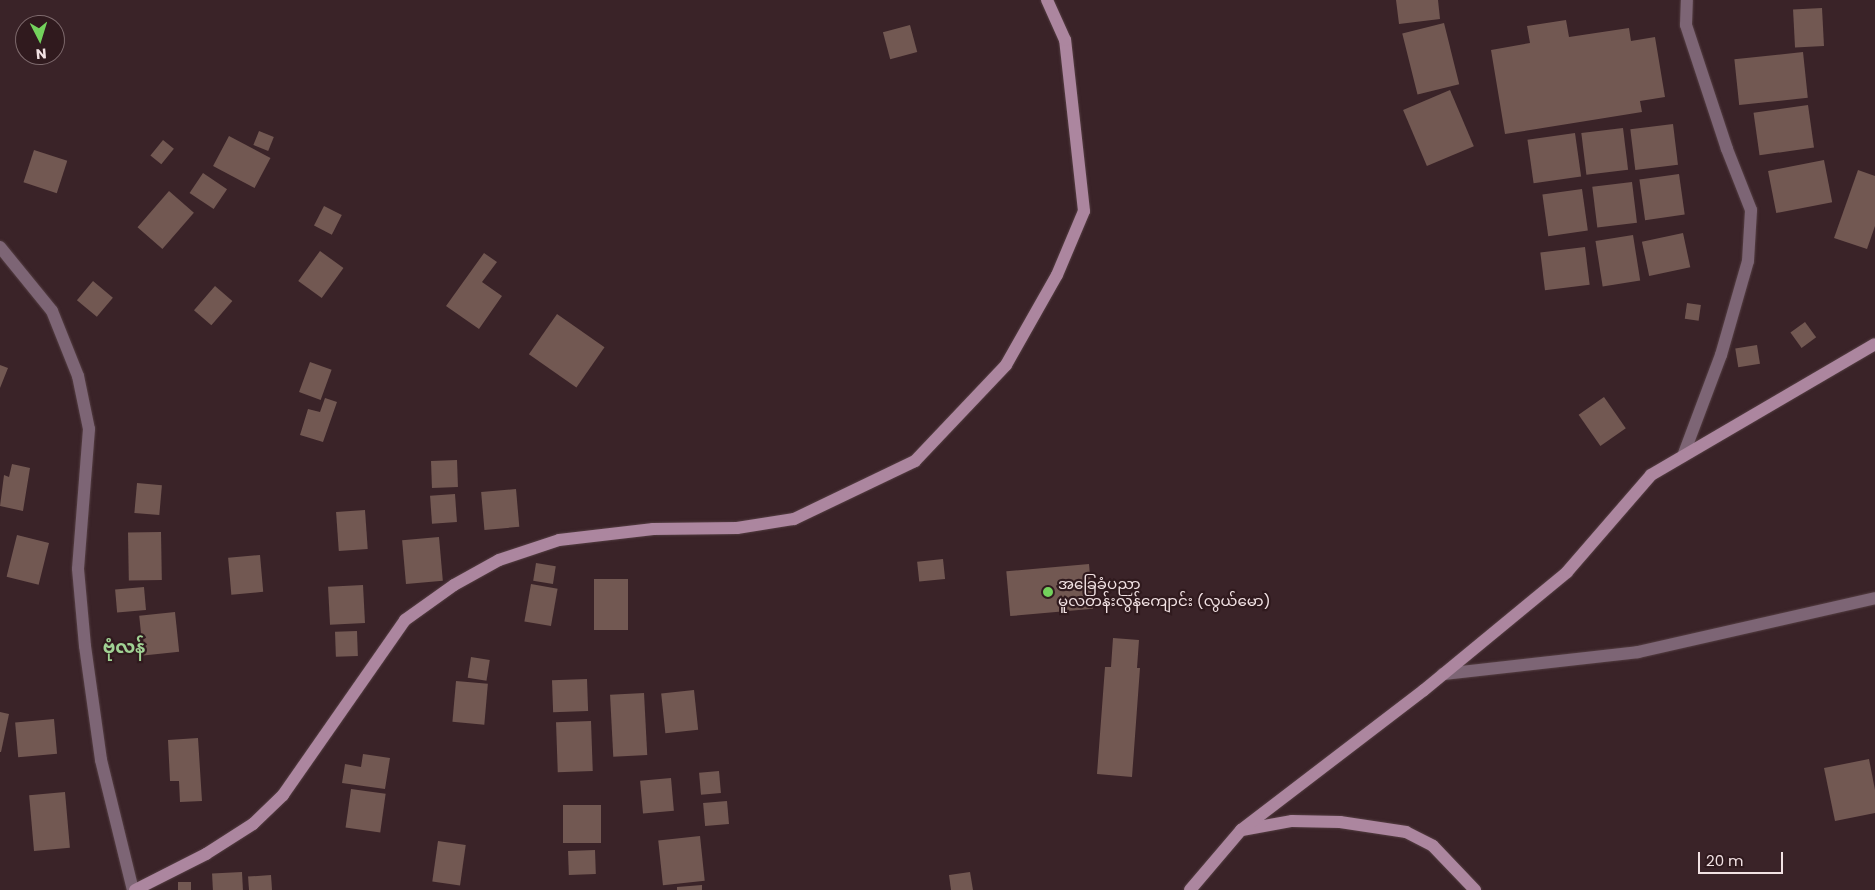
<!DOCTYPE html>
<meta charset="utf-8">
<style>
body{margin:0}
#map{position:relative;width:1875px;height:890px;overflow:hidden;background:#3a2328;font-family:Poppins,"Noto Sans Myanmar",sans-serif}
div>[style]{position:absolute}
.building>*{inset:0;background:#725852;transform-origin:0 0}
.roads{filter:drop-shadow(0 0 1px #543e42) drop-shadow(0 0 1px #543e42)}
.lane>*{height:12px;margin:-6px;padding:0 6px;transform-origin:6px;border-radius:6px;background:#7d6575}
.street>*{height:12px;margin:-6px;padding:0 6px;transform-origin:6px;border-radius:6px;background:#7d6575}
.secondary>*{height:12px;margin:-6px;padding:0 6px;transform-origin:6px;border-radius:6px;background:#ac869f}
.dots>*{width:14px;height:14px;translate:-50% -50%;box-sizing:border-box;border:2px solid #301a1e;border-radius:50%}
span{translate:-50% -50%;white-space:nowrap;text-align:center;line-height:1.15;-webkit-text-stroke:4.5px #301a1e;paint-order:stroke}
.poi-label{font-size:15px;color:#f2e2e4}
.left{translate:0 -50%;text-align:left}
.quarter-label{font-size:18px;color:#a0d294;font-weight:700}
.north{position:absolute;left:15px;top:15px;width:50px;height:50px;box-sizing:border-box;background:#301a1e;border:1px solid #7e6a6d;border-radius:50%;rotate:175deg;font-size:14px;font-weight:700;line-height:20px;text-align:center;color:#f2e2e4}
.north::after{content:'';display:block;margin:auto;width:18px;height:22px;background:#73d25c;clip-path:polygon(50% 0,100% 100%,50% 72%,0 100%)}
.scale{position:absolute;left:1698px;top:852px;width:85px;height:22px;box-sizing:border-box;border:2px solid #f2e2e4;border-top:0;padding-left:6px;font-size:15px;line-height:18px;white-space:nowrap;color:#f2e2e4;-webkit-text-stroke:4px #301a1e;paint-order:stroke}
</style>
<div id="map">
<div class="building">
<i style="clip-path:polygon(1396px 0,1438px 0,1440px 19px,1399px 24px)"></i>
<i style="left:1822px;top:8px;width:38px;height:29px;rotate:87deg"></i>
<i style="clip-path:polygon(1566px 20px,1569px 37px,1629px 28px,1631px 41px,1655px 37px,1665px 97px,1640px 101px,1642px 112px,1505px 134px,1491px 50px,1530px 43px,1527px 26px)"></i>
<i style="left:1444px;top:23px;width:63px;height:43px;rotate:76deg"></i>
<i style="left:910px;top:25px;width:28px;height:28px;rotate:75deg"></i>
<i style="left:1803px;top:52px;width:46px;height:69px;rotate:84deg"></i>
<i style="left:1450px;top:90px;width:61px;height:51px;rotate:67deg"></i>
<i style="left:1808px;top:105px;width:43px;height:55px;rotate:82deg"></i>
<i style="left:1673px;top:124px;width:41px;height:43px;rotate:83deg"></i>
<i style="left:1623px;top:128px;width:42px;height:42px;rotate:83deg"></i>
<i style="left:259px;top:131px;width:16px;height:15px;rotate:22deg"></i>
<i style="left:1575px;top:133px;width:44px;height:48px;rotate:82deg"></i>
<i style="left:229px;top:136px;width:47px;height:34px;rotate:28deg"></i>
<i style="left:163px;top:140px;width:14px;height:20px;rotate:39deg"></i>
<i style="left:34px;top:150px;width:35px;height:34px;rotate:18deg"></i>
<i style="left:1824px;top:160px;width:43px;height:57px;rotate:79deg"></i>
<i style="clip-path:polygon(1858px 170px,1875px 176px,1875px 226px,1867px 249px,1834px 238px)"></i>
<i style="left:203px;top:173px;width:29px;height:24px;rotate:34deg"></i>
<i style="left:1679px;top:174px;width:41px;height:40px;rotate:82deg"></i>
<i style="left:1632px;top:182px;width:41px;height:40px;rotate:83deg"></i>
<i style="left:1582px;top:189px;width:42px;height:40px;rotate:82deg"></i>
<i style="left:169px;top:191px;width:33px;height:48px;rotate:41deg"></i>
<i style="left:324px;top:206px;width:20px;height:22px;rotate:27deg"></i>
<i style="left:1683px;top:233px;width:35px;height:42px;rotate:78deg"></i>
<i style="left:1633px;top:235px;width:46px;height:38px;rotate:81deg"></i>
<i style="left:1585px;top:247px;width:38px;height:45px;rotate:83deg"></i>
<i style="left:320px;top:251px;width:29px;height:37px;rotate:36deg"></i>
<i style="clip-path:polygon(484px 253px,497px 262px,482px 282px,502px 296px,479px 329px,446px 306px)"></i>
<i style="left:93px;top:281px;width:26px;height:25px;rotate:40deg"></i>
<i style="left:215px;top:286px;width:23px;height:32px;rotate:41deg"></i>
<i style="left:1687px;top:303px;width:14px;height:16px;rotate:8deg"></i>
<i style="left:557px;top:314px;width:58px;height:49px;rotate:35deg"></i>
<i style="left:1805px;top:322px;width:19px;height:18px;rotate:54deg"></i>
<i style="left:1757px;top:345px;width:19px;height:22px;rotate:81deg"></i>
<i style="left:310px;top:362px;width:23px;height:32px;rotate:20deg"></i>
<i style="clip-path:polygon(0 365px,8px 368px,0 388px)"></i>
<i style="left:1604px;top:397px;width:38px;height:31px;rotate:55deg"></i>
<i style="clip-path:polygon(325px 398px,337px 402px,323px 442px,300px 435px,308px 409px,320px 412px)"></i>
<i style="left:457px;top:460px;width:27px;height:26px;rotate:88deg"></i>
<i style="clip-path:polygon(12px 464px,30px 468px,23px 511px,0 506px,4px 475px,9px 477px)"></i>
<i style="left:137px;top:483px;width:25px;height:30px;rotate:5deg"></i>
<i style="left:516px;top:489px;width:38px;height:35px;rotate:85deg"></i>
<i style="left:455px;top:494px;width:28px;height:25px;rotate:86deg"></i>
<i style="left:365px;top:510px;width:39px;height:29px;rotate:86deg"></i>
<i style="left:161px;top:532px;width:48px;height:33px;rotate:89deg"></i>
<i style="left:17px;top:535px;width:33px;height:43px;rotate:14deg"></i>
<i style="left:439px;top:537px;width:44px;height:37px;rotate:85deg"></i>
<i style="left:260px;top:555px;width:37px;height:32px;rotate:85deg"></i>
<i style="left:943px;top:559px;width:20px;height:26px;rotate:84deg"></i>
<i style="left:536px;top:563px;width:20px;height:18px;rotate:9deg"></i>
<i style="left:1089px;top:564px;width:45px;height:83px;rotate:85deg"></i>
<i style="left:594px;top:579px;width:34px;height:51px"></i>
<i style="left:531px;top:584px;width:27px;height:38px;rotate:10deg"></i>
<i style="left:363px;top:585px;width:38px;height:35px;rotate:87deg"></i>
<i style="left:144px;top:587px;width:23px;height:29px;rotate:85deg"></i>
<i style="left:175px;top:612px;width:40px;height:36px;rotate:84deg"></i>
<i style="left:357px;top:631px;width:25px;height:22px;rotate:88deg"></i>
<i style="clip-path:polygon(1113px 638px,1139px 640px,1137px 668px,1140px 668px,1132px 777px,1097px 774px,1105px 667px,1111px 667px)"></i>
<i style="left:471px;top:657px;width:19px;height:21px;rotate:9deg"></i>
<i style="left:587px;top:679px;width:32px;height:35px;rotate:88deg"></i>
<i style="left:456px;top:681px;width:32px;height:41px;rotate:5deg"></i>
<i style="left:694px;top:690px;width:40px;height:33px;rotate:84deg"></i>
<i style="left:644px;top:693px;width:62px;height:34px;rotate:87deg"></i>
<i style="clip-path:polygon(0 712px,9px 714px,1px 752px,0 752px)"></i>
<i style="left:54px;top:719px;width:35px;height:39px;rotate:85deg"></i>
<i style="left:591px;top:721px;width:50px;height:35px;rotate:88deg"></i>
<i style="clip-path:polygon(198px 738px,202px 801px,180px 802px,179px 781px,170px 781px,168px 740px)"></i>
<i style="clip-path:polygon(363px 754px,390px 758px,385px 789px,342px 783px,345px 764px,361px 767px)"></i>
<i style="clip-path:polygon(1869px 759px,1875px 790px,1875px 813px,1835px 821px,1824px 768px)"></i>
<i style="left:719px;top:771px;width:22px;height:20px;rotate:85deg"></i>
<i style="left:671px;top:778px;width:33px;height:31px;rotate:85deg"></i>
<i style="left:351px;top:789px;width:35px;height:39px;rotate:8deg"></i>
<i style="left:65px;top:792px;width:56px;height:36px;rotate:85deg"></i>
<i style="left:727px;top:801px;width:23px;height:24px;rotate:85deg"></i>
<i style="left:601px;top:805px;width:38px;height:38px;rotate:90deg"></i>
<i style="left:700px;top:836px;width:45px;height:42px;rotate:84deg"></i>
<i style="left:438px;top:841px;width:28px;height:41px;rotate:8deg"></i>
<i style="left:595px;top:850px;width:24px;height:27px;rotate:88deg"></i>
<i style="left:242px;top:872px;width:18px;height:30px;rotate:87deg"></i>
<i style="clip-path:polygon(970px 872px,973px 890px,951px 890px,949px 875px)"></i>
<i style="left:271px;top:875px;width:15px;height:23px;rotate:86deg"></i>
<i style="left:178px;top:882px;width:13px;height:8px"></i>
<i style="clip-path:polygon(702px 885px,702px 890px,677px 890px,677px 887px)"></i>
</div>
<div class="roads">
<div class="lane">
<i style="left:1683px;top:456px;width:108px;rotate:-69.4deg"></i>
<i style="left:1721px;top:355px;width:98px;rotate:-74deg"></i>
<i style="left:1748px;top:261px;width:51px;rotate:-86.6deg"></i>
<i style="left:1751px;top:210px;width:66px;rotate:-111.5deg"></i>
<i style="left:1727px;top:149px;width:131px;rotate:-108.3deg"></i>
<i style="left:1686px;top:25px;width:25px;rotate:-88deg"></i>
</div>
<div class="street">
<i style="left:0;top:247px;width:82px;rotate:50.9deg"></i>
<i style="left:52px;top:311px;width:70px;rotate:68.2deg"></i>
<i style="left:78px;top:376px;width:54px;rotate:78.3deg"></i>
<i style="left:89px;top:429px;width:140px;rotate:94.5deg"></i>
<i style="left:78px;top:569px;width:77px;rotate:84.8deg"></i>
<i style="left:85px;top:646px;width:115px;rotate:82deg"></i>
<i style="left:101px;top:760px;width:134px;rotate:76.2deg"></i>
<i style="left:1443px;top:674px;width:196px;rotate:-6.4deg"></i>
<i style="left:1638px;top:652px;width:243px;rotate:-12.8deg"></i>
</div>
<div class="secondary">
<i style="left:1242px;top:830px;width:51px;rotate:-10.2deg"></i>
<i style="left:1292px;top:821px;width:48px;rotate:1.2deg"></i>
<i style="left:1340px;top:822px;width:67px;rotate:8.6deg"></i>
<i style="left:1406px;top:832px;width:30px;rotate:27deg"></i>
<i style="left:1433px;top:846px;width:61px;rotate:46.3deg"></i>
<i style="left:135px;top:890px;width:80px;rotate:-26.9deg"></i>
<i style="left:206px;top:854px;width:56px;rotate:-32.6deg"></i>
<i style="left:253px;top:824px;width:42px;rotate:-44deg"></i>
<i style="left:283px;top:795px;width:213px;rotate:-55.1deg"></i>
<i style="left:405px;top:620px;width:60px;rotate:-35.5deg"></i>
<i style="left:454px;top:585px;width:51px;rotate:-29.1deg"></i>
<i style="left:499px;top:560px;width:63px;rotate:-18.4deg"></i>
<i style="left:559px;top:540px;width:95px;rotate:-6.7deg"></i>
<i style="left:653px;top:529px;width:84px;rotate:-0.7deg"></i>
<i style="left:737px;top:528px;width:58px;rotate:-9deg"></i>
<i style="left:794px;top:519px;width:134px;rotate:-25.6deg"></i>
<i style="left:915px;top:461px;width:132px;rotate:-46.5deg"></i>
<i style="left:1006px;top:365px;width:103px;rotate:-60.5deg"></i>
<i style="left:1057px;top:275px;width:69px;rotate:-67.1deg"></i>
<i style="left:1084px;top:211px;width:172px;rotate:-96.3deg"></i>
<i style="left:1065px;top:40px;width:44px;rotate:-114.2deg"></i>
<i style="left:1190px;top:890px;width:79px;rotate:-49.6deg"></i>
<i style="left:1241px;top:830px;width:230px;rotate:-37.4deg"></i>
<i style="left:1424px;top:690px;width:185px;rotate:-39.5deg"></i>
<i style="left:1567px;top:572px;width:128px;rotate:-49.1deg"></i>
<i style="left:1651px;top:475px;width:259px;rotate:-30.3deg"></i>
</div>
</div>
<div class="dots">
<i style="left:1048px;top:592px;background:#73d25c"></i>
</div>
<div class="poi-label">
<span class="left" style="left:1058px;top:592px">အခြေခံပညာ<br>မူလတန်းလွန်ကျောင်း (လွယ်မော)</span>
</div>
<div class="quarter-label">
<span style="left:124px;top:647px">ဗုံလန်</span>
</div>
<div class="north">N</div>
<div class="scale">20 m</div>
</div>
